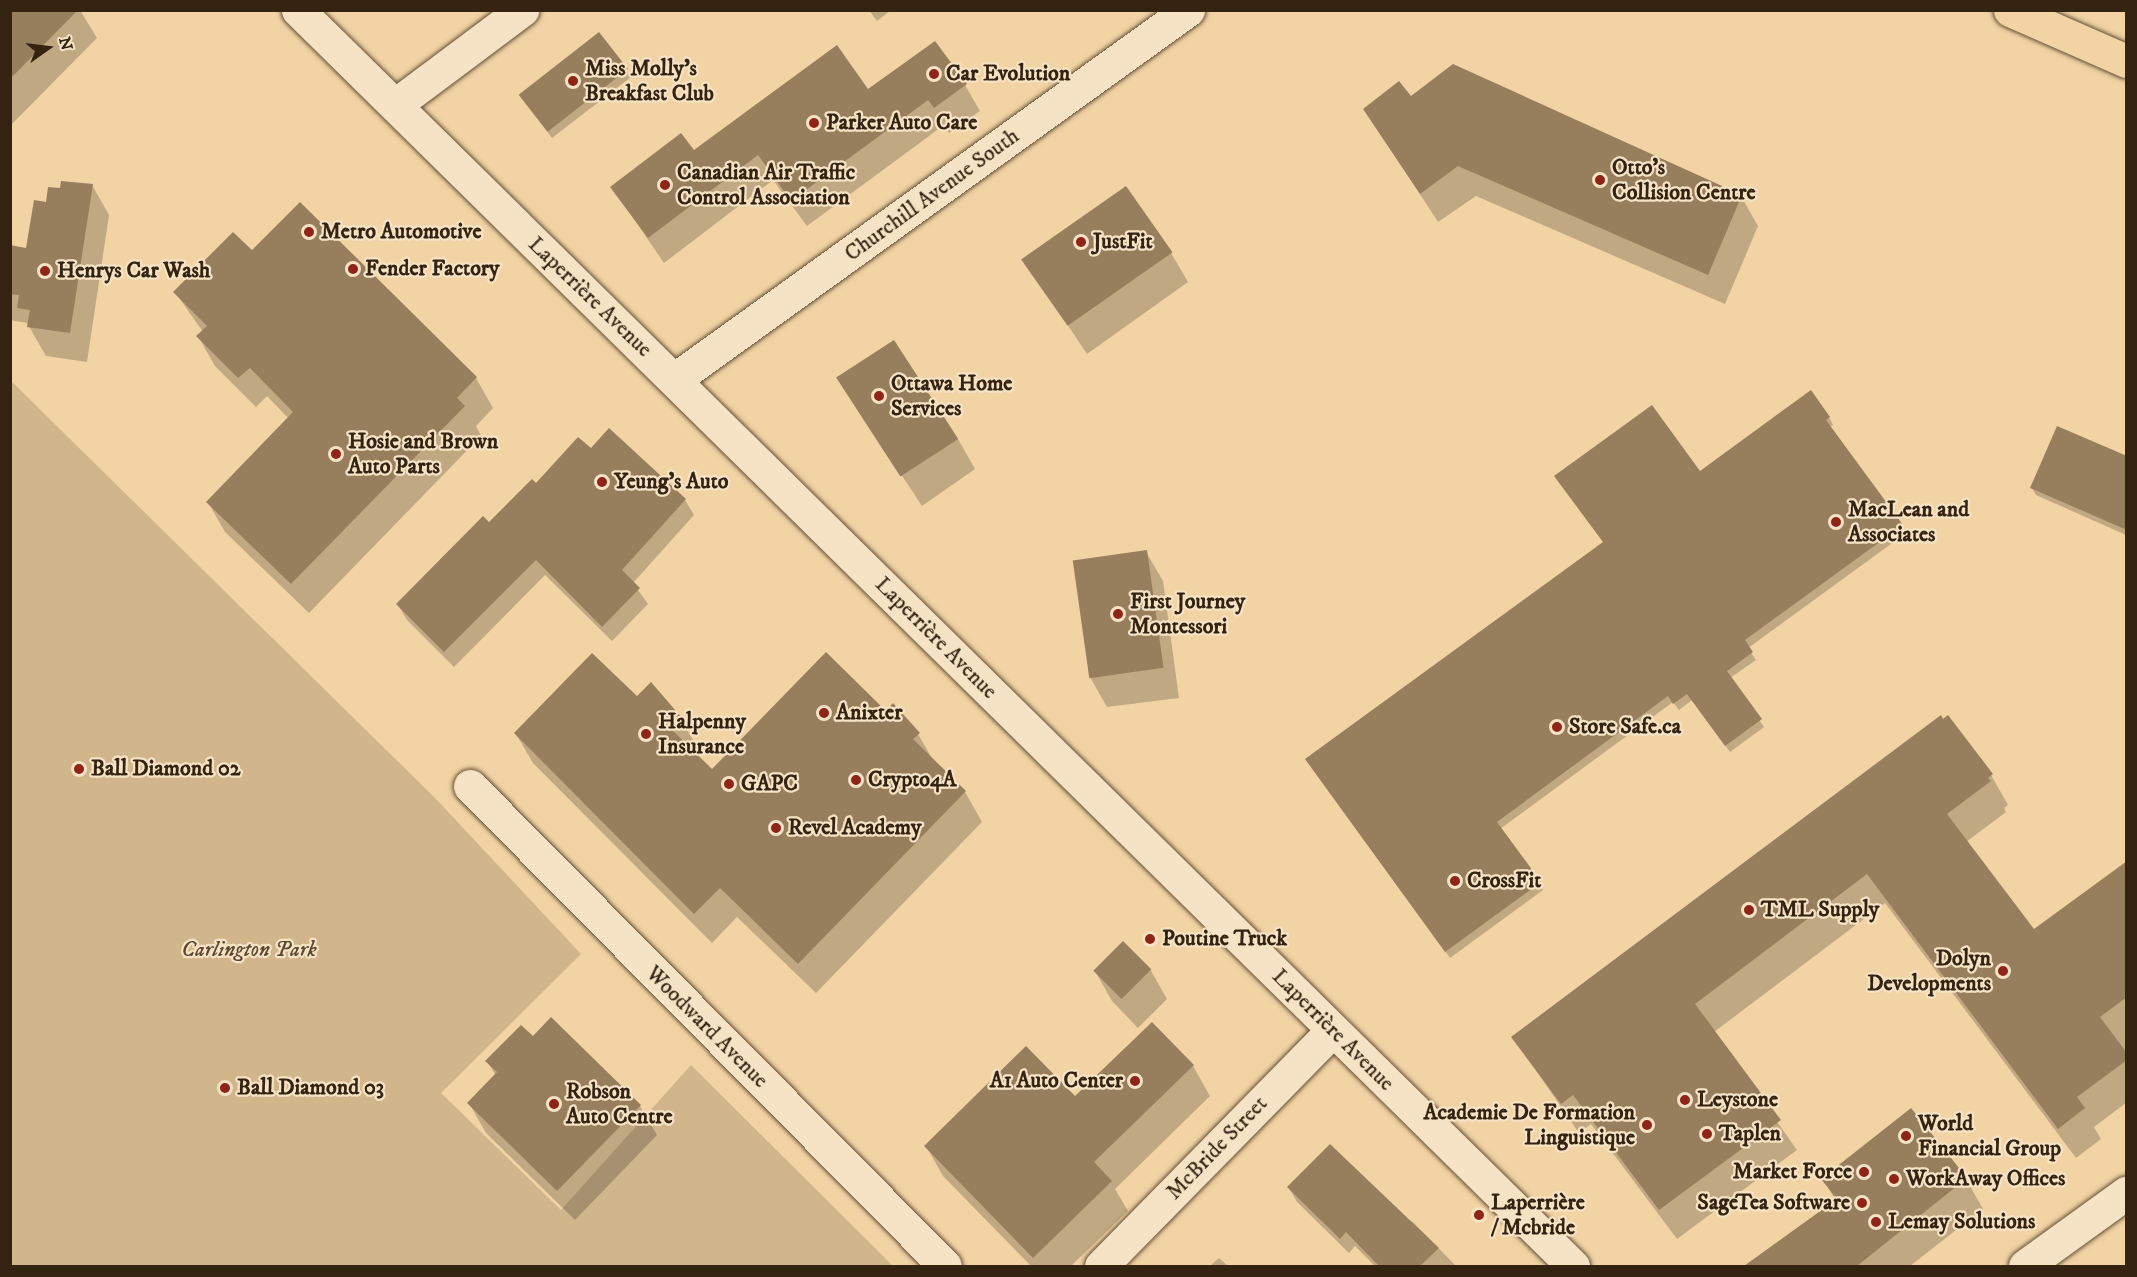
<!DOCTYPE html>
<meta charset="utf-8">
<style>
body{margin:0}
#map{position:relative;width:2137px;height:1277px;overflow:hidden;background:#f1d3a4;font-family:"IM FELL DW Pica",serif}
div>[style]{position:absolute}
.green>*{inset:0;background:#d1b58b}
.shadow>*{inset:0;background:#0003}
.building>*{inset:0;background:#977f5e;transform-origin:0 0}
.roads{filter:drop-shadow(0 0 2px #644f36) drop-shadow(0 0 2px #644f36)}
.street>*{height:33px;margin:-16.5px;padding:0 16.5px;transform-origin:16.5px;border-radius:16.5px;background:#f6e2c4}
.secondary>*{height:33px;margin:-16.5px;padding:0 16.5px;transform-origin:16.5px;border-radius:16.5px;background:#f6e2c4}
.highway>*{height:33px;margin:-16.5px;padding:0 16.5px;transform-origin:16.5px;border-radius:16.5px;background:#f1d3a4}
.dots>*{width:16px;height:16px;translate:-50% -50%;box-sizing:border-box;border:3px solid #f6e2c4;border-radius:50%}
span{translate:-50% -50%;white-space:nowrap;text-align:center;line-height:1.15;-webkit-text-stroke:4.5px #f6e2c4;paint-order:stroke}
.poi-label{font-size:22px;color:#352312;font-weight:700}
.left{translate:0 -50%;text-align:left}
.right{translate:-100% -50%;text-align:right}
.street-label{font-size:22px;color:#352312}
.park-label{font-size:22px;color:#5c4830;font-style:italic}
.frame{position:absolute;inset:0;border:12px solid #352312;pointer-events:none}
.north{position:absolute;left:18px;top:18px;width:60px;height:60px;-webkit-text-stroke:4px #f6e2c4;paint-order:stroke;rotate:76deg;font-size:16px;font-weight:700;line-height:24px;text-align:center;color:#352312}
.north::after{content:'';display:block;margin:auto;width:21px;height:27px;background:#352312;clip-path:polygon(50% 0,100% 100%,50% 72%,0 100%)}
</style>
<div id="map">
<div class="green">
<i style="clip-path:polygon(11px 381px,436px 799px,581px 954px,441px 1093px,561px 1210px,691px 1065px,893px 1266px,11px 1266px)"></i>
</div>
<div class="shadow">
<i style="clip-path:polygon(10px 10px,80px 10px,97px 38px,10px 126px)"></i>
<i style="clip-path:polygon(869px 10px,891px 10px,877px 21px)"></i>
<i style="clip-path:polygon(598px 34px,631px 77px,552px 138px,524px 101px)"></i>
<i style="clip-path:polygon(965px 85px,980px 111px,949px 133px,944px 125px,807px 226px,773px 180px,664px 263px,612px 187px,694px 152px,868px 91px)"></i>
<i style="clip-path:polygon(1410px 98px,1741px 196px,1758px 226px,1725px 304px,1476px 196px,1438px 222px,1365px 109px)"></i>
<i style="clip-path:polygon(92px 185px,109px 215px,87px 362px,46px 356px,27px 323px,10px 320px,10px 247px,28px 249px,47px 204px,61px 190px)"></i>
<i style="clip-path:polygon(300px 204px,476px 378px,493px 408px,476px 426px,481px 436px,309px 613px,225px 532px,208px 502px,289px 419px,267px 396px,256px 407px,215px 366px,198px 336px,203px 332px,175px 292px,252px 252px)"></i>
<i style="clip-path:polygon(1171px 253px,1188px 282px,1087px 354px,1024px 260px)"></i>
<i style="clip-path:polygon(839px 380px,958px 439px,975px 469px,922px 506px)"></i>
<i style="clip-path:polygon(1829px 417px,1833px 425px,1830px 427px,1906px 533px,1748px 648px,1756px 660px,1730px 678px,1764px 727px,1730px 752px,1692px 700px,1679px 710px,1673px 702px,1500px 829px,1543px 890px,1450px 958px,1311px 767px,1700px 473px)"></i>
<i style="clip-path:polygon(2126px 458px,2126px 535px,2036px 495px,2032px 488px)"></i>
<i style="clip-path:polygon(536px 485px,685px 500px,694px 515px,633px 583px,648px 604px,612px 641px,545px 575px,454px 667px,407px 620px,398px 605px)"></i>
<i style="clip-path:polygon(1146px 552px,1163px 581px,1179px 698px,1107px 707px,1090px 677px)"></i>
<i style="clip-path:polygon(637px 699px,680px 718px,698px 748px,693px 753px,712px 771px,918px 734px,934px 762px,965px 792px,982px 822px,816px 993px,737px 917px,712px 943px,533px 763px,516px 734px)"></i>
<i style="clip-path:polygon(1991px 775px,2008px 805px,2004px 808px,2006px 812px,1966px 842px,2034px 931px,2126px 863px,2126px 1103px,2094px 1127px,2101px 1139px,2076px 1158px,1885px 903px,1714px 1032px,1797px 1150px,1677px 1239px,1591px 1124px,1579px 1133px,1513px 1037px)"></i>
<i style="clip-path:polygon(1150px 969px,1167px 999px,1138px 1028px,1112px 1001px,1095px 971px)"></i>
<i style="clip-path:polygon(1152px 1024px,1193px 1066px,1210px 1096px,1115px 1189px,1128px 1211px,1071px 1266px,1031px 1266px,943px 1176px,926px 1146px,1075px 1098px)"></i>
<i style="clip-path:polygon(487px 1061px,640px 1106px,657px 1135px,575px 1220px,486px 1133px,469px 1103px,496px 1076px)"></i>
<i style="clip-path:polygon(1911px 1110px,1966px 1179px,1983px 1209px,1910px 1266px,1747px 1266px,1836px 1201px,1823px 1179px)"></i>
<i style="clip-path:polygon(1289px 1188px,1409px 1224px,1412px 1221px,1456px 1266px,1375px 1266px,1355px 1246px,1349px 1253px,1297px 1202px)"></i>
<i style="clip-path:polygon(1219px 1258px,1228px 1266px,1210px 1266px)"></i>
</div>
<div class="building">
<i style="clip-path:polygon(10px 10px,78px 10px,10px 79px)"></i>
<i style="left:599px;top:32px;width:47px;height:102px;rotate:52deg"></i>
<i style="clip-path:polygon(935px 41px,967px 84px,934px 108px,928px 100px,791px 201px,758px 155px,648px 238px,610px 187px,681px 133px,694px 150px,837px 45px,868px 89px)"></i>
<i style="clip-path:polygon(1453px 64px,1742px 195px,1708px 275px,1458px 166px,1420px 194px,1363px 109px,1399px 81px,1411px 96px)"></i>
<i style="clip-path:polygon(61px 181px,93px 184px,70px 333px,27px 327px,30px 310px,17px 308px,19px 295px,10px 294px,10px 245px,26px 248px,34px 200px,46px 202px,48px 187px,60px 188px)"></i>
<i style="left:1126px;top:186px;width:81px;height:128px;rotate:55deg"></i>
<i style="clip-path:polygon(300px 202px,477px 377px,457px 398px,465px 406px,291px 584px,206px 502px,293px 412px,250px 368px,238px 378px,196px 336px,207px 326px,173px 292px,233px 232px,252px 250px)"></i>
<i style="left:894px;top:340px;width:118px;height:69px;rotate:57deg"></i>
<i style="clip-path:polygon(1811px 390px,1830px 417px,1826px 420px,1903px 525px,1745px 640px,1753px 652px,1727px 671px,1762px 719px,1725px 746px,1687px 694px,1673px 704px,1668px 696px,1497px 822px,1541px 882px,1445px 952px,1305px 759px,1603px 542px,1554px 476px,1652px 405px,1700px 471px)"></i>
<i style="clip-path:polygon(2057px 426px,2127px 456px,2127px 530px,2030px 488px)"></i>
<i style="clip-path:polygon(609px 428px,686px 499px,622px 570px,640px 588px,602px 627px,536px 560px,444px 652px,396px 604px,483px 516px,489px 522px,532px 479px,536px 483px,578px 437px,591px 448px)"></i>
<i style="left:1147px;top:550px;width:119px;height:75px;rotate:82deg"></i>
<i style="clip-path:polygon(826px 652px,886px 711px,893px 703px,920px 733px,913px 739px,966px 791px,798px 964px,720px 888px,694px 914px,514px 733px,592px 653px,637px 696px,651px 682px,682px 718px,671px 729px,712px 769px)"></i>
<i style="clip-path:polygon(1941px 715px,1943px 719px,1948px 715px,1993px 774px,1988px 778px,1991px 781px,1947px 814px,2034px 929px,2127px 861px,2127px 997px,2100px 1017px,2127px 1053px,2127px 1060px,2077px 1097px,2085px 1108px,2058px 1129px,1867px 874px,1695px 1004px,1781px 1120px,1659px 1210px,1573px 1095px,1561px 1104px,1511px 1037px)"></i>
<i style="left:1123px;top:941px;width:40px;height:42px;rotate:45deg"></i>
<i style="clip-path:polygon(551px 1017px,641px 1105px,557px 1191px,467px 1103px,497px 1072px,485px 1061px,521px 1025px,533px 1036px)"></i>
<i style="clip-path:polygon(1152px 1022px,1194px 1065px,1094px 1162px,1112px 1181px,1033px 1258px,924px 1146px,1026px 1046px,1075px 1096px)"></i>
<i style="clip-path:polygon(1911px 1108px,1967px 1178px,1857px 1266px,1744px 1266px,1837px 1199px,1821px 1179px)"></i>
<i style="clip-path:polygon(1330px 1144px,1439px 1248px,1420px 1266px,1379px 1266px,1346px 1232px,1340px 1239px,1287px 1187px)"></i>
</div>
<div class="roads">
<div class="street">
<i style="left:395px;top:105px;width:159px;rotate:-36.8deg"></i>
<i style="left:675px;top:379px;width:632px;rotate:-35.73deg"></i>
<i style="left:470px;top:786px;width:675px;rotate:45.3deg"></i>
<i style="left:1101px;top:1266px;width:331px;rotate:-45.5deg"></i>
<i style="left:2025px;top:1266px;width:125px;rotate:-35.9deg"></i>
</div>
<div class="secondary">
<i style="left:298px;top:10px;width:1790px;rotate:44.57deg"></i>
</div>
<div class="highway">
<i style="left:2010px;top:10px;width:127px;rotate:23.7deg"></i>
</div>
</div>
<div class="dots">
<i style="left:934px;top:74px;background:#8f2418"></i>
<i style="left:573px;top:81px;background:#8f2418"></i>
<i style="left:814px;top:123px;background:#8f2418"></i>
<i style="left:1600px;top:180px;background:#8f2418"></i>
<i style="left:665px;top:185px;background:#8f2418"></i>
<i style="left:309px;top:232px;background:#8f2418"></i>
<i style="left:1081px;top:242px;background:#8f2418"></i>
<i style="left:353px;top:269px;background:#8f2418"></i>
<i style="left:45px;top:271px;background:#8f2418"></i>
<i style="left:879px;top:396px;background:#8f2418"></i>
<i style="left:336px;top:454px;background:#8f2418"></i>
<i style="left:602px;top:482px;background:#8f2418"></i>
<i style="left:1836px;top:522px;background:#8f2418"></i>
<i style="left:1118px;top:614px;background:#8f2418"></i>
<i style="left:824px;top:713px;background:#8f2418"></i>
<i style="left:1557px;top:727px;background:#8f2418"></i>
<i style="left:646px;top:734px;background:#8f2418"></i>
<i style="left:79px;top:769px;background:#8f2418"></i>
<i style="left:856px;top:780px;background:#8f2418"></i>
<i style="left:729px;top:784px;background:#8f2418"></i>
<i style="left:776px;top:828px;background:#8f2418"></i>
<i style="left:1455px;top:881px;background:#8f2418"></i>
<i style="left:1749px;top:910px;background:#8f2418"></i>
<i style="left:1150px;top:939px;background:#8f2418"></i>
<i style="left:2003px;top:971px;background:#8f2418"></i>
<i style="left:1135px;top:1081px;background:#8f2418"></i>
<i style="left:225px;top:1088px;background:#8f2418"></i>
<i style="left:1685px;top:1100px;background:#8f2418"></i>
<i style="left:554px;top:1104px;background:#8f2418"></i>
<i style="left:1647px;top:1125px;background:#8f2418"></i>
<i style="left:1707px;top:1134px;background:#8f2418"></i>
<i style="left:1906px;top:1136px;background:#8f2418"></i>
<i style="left:1864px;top:1172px;background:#8f2418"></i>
<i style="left:1894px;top:1179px;background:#8f2418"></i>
<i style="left:1862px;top:1203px;background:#8f2418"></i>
<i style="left:1479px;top:1215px;background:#8f2418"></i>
<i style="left:1876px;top:1222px;background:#8f2418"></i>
</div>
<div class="poi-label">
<span class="left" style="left:585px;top:81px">Miss Molly's<br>Breakfast Club</span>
<span class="left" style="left:946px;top:74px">Car Evolution</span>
<span class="left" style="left:826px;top:123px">Parker Auto Care</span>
<span class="left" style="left:1612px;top:180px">Otto's<br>Collision Centre</span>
<span class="left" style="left:677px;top:185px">Canadian Air Traffic<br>Control Association</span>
<span class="left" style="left:321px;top:232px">Metro Automotive</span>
<span class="left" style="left:1093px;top:242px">JustFit</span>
<span class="left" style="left:365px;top:269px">Fender Factory</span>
<span class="left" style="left:57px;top:271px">Henrys Car Wash</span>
<span class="left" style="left:891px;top:396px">Ottawa Home<br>Services</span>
<span class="left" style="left:348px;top:454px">Hosie and Brown<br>Auto Parts</span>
<span class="left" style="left:614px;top:482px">Yeung's Auto</span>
<span class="left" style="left:1848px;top:522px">MacLean and<br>Associates</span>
<span class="left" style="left:1130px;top:614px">First Journey<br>Montessori</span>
<span class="left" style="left:836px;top:713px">Anixter</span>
<span class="left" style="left:658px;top:734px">Halpenny<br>Insurance</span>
<span class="left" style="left:1569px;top:727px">Store Safe.ca</span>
<span class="left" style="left:91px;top:769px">Ball Diamond 02</span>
<span class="left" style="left:868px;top:780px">Crypto4A</span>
<span class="left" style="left:741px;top:784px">GAPC</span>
<span class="left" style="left:788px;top:828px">Revel Academy</span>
<span class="left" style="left:1467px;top:881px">CrossFit</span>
<span class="left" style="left:1761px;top:910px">TML Supply</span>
<span class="left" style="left:1162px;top:939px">Poutine Truck</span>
<span class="right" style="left:1991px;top:971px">Dolyn<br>Developments</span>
<span class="right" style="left:1123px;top:1081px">A1 Auto Center</span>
<span class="left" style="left:237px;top:1088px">Ball Diamond 03</span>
<span class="left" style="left:566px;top:1104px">Robson<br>Auto Centre</span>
<span class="left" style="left:1697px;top:1100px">Leystone</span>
<span class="right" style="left:1635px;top:1125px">Academie De Formation<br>Linguistique</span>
<span class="left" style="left:1918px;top:1136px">World<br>Financial Group</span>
<span class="left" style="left:1719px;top:1134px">Taplen</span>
<span class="right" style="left:1852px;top:1172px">Market Force</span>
<span class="left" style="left:1906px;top:1179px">WorkAway Offices</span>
<span class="left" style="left:1491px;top:1215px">Laperrière<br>/ Mcbride</span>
<span class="right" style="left:1850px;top:1203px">SageTea Software</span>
<span class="left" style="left:1888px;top:1222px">Lemay Solutions</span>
</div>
<div class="street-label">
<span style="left:932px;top:195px;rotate:-36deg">Churchill Avenue South</span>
<span style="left:590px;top:297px;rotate:44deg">Laperrière Avenue</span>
<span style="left:936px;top:638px;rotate:45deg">Laperrière Avenue</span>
<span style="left:707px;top:1027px;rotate:45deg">Woodward Avenue</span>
<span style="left:1333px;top:1030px;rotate:45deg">Laperrière Avenue</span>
<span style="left:1217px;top:1148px;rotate:-46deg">McBride Street</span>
</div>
<div class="park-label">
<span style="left:249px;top:950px">Carlington Park</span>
</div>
<div class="frame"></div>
<div class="north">N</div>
</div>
